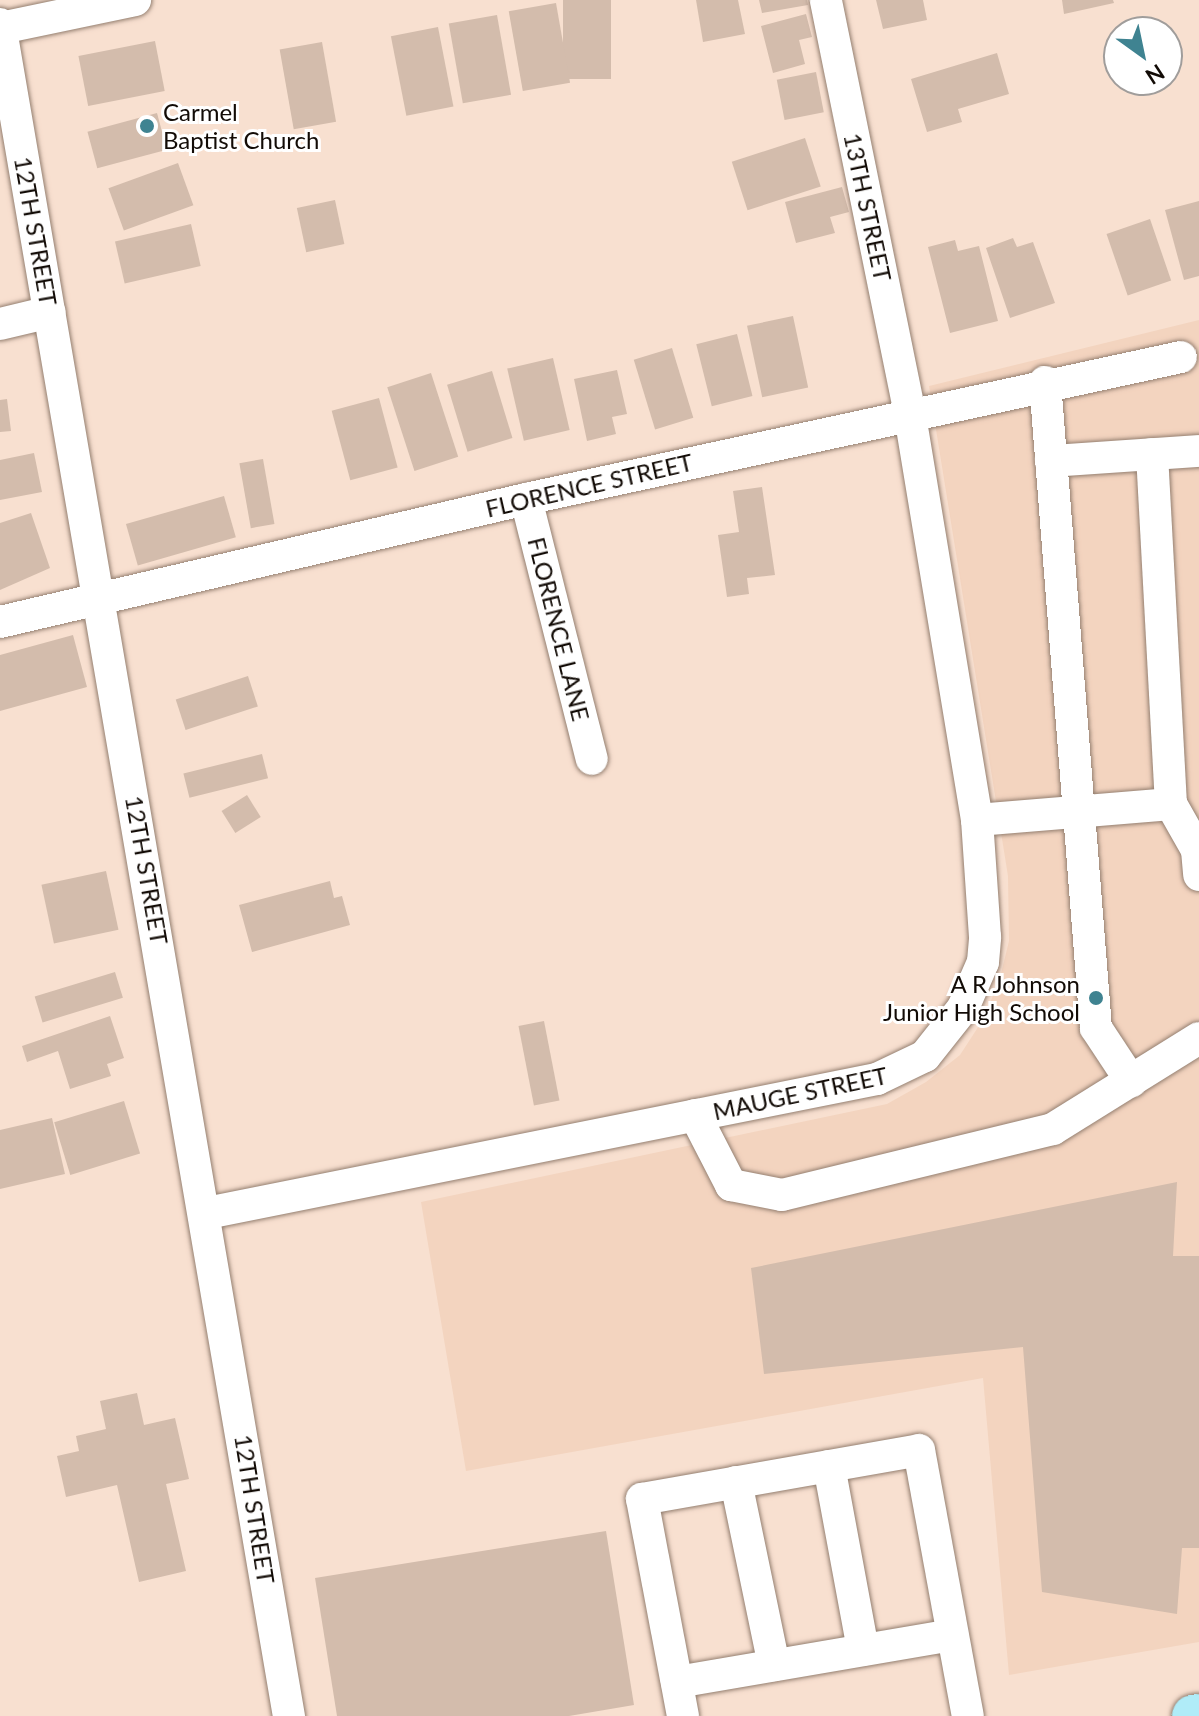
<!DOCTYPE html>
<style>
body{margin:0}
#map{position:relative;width:1199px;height:1716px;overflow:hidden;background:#f8e0d0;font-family:Lato,sans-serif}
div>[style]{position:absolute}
.built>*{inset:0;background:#f3d4bf}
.building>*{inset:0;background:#d3bcac;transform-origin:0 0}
.roads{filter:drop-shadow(0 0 2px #947f70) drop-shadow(0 0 2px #947f70)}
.minor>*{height:32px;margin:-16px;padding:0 16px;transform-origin:16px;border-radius:16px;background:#fff}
.major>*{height:42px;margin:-21px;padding:0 21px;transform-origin:21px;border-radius:21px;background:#b0ecf8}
.dots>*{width:22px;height:22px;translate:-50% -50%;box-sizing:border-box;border:4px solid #fff;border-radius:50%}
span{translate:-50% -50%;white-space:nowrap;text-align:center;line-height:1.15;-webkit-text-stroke:6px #fff;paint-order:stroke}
.poi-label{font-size:24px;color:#120b06}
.left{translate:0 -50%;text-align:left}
.right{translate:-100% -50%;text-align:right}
.street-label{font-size:24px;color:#120b06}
.north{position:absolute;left:1103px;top:16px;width:80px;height:80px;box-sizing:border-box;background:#fff;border:2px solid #a09d9b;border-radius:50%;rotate:147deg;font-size:22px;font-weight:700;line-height:32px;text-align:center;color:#120b06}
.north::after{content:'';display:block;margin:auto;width:28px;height:36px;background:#3f8391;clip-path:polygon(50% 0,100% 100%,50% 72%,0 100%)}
</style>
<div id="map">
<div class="built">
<i style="clip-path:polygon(1199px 320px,1199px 1642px,1009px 1675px,983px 1378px,466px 1471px,421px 1202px,887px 1104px,926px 1082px,960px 1055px,984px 1018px,1000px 978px,1009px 941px,1008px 876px,929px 386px)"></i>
</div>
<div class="building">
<i style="left:563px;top:0;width:48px;height:79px"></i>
<i style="clip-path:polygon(696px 0,738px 0,745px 34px,703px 42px)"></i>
<i style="clip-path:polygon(759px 0,807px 0,808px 5px,762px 13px)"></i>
<i style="clip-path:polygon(876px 0,923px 0,927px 20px,883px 29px)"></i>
<i style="clip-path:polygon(1062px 0,1113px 0,1114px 3px,1064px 14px)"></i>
<i style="left:556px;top:3px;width:81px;height:48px;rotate:80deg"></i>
<i style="clip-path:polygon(806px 14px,812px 37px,799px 40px,805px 64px,773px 73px,761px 26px)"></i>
<i style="left:497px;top:15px;width:81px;height:49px;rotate:80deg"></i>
<i style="left:438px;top:27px;width:81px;height:48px;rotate:79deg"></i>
<i style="left:155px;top:41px;width:51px;height:78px;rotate:79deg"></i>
<i style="left:322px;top:42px;width:81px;height:43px;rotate:80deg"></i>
<i style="clip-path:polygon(997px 53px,1009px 94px,958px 109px,962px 122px,927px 132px,911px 79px)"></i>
<i style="left:816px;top:72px;width:41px;height:40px;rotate:79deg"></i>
<i style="left:157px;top:113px;width:38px;height:72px;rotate:75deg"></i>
<i style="left:805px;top:138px;width:51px;height:77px;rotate:72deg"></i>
<i style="left:178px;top:163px;width:45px;height:74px;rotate:70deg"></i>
<i style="clip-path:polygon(842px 187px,849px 212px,830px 217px,835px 233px,796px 243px,785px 202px)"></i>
<i style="left:335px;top:200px;width:45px;height:39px;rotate:78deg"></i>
<i style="clip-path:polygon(1199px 201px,1199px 276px,1184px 280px,1165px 210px)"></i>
<i style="left:1150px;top:219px;width:65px;height:46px;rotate:71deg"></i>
<i style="left:191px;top:224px;width:43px;height:78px;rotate:77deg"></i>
<i style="clip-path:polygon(1013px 238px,1017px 247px,1033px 242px,1055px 303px,1010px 318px,986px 248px)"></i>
<i style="clip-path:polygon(955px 240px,958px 251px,979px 246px,998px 321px,950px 333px,928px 247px)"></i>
<i style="left:793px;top:316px;width:73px;height:47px;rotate:78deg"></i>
<i style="left:737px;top:334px;width:64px;height:42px;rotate:76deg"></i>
<i style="left:672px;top:348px;width:73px;height:40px;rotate:73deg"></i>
<i style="left:553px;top:358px;width:74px;height:47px;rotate:77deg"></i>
<i style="clip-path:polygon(617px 370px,627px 414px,612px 417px,616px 434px,587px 441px,574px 379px)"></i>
<i style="left:492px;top:371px;width:70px;height:47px;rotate:73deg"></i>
<i style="left:431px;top:373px;width:88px;height:46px;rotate:72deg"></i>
<i style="left:379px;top:398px;width:72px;height:49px;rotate:75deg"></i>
<i style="clip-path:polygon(7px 399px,11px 431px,0 432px,0 400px)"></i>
<i style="clip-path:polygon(34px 453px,42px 492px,0 500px,0 460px)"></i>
<i style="left:263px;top:459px;width:66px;height:24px;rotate:80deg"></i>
<i style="clip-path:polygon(762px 487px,775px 575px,747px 578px,749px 594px,727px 597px,718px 535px,739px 532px,733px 491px)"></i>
<i style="left:224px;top:496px;width:43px;height:102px;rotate:74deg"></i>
<i style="clip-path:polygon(31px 513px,50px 568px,0 590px,0 523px)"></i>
<i style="clip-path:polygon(73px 635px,87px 687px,0 711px,0 655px)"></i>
<i style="left:248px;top:676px;width:32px;height:76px;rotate:72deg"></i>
<i style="left:262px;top:754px;width:25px;height:81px;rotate:76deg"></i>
<i style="left:247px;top:795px;width:26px;height:30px;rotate:58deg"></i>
<i style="left:106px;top:871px;width:60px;height:66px;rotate:78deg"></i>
<i style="clip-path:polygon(330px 881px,334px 898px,342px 896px,350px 925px,252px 952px,239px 905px)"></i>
<i style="left:115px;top:972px;width:27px;height:84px;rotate:73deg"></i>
<i style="clip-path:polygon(110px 1016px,124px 1058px,107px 1064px,111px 1076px,70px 1089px,58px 1051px,27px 1062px,22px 1046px)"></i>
<i style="left:544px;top:1021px;width:81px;height:26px;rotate:79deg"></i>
<i style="left:124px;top:1101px;width:55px;height:73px;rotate:73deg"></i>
<i style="clip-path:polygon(52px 1118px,65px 1174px,0 1189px,0 1130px)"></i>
<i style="clip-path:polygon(1177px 1182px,1173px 1256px,1199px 1256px,1199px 1548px,1182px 1548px,1177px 1614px,1042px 1592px,1023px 1347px,764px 1374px,751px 1268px)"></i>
<i style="clip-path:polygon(137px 1393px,144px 1425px,175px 1418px,189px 1479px,166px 1484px,186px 1571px,139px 1582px,117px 1485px,66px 1497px,57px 1456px,79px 1451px,76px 1436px,106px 1429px,100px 1401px)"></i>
<i style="clip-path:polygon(606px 1531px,634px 1705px,569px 1716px,337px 1716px,315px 1578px)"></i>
</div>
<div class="roads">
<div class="minor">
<i style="left:0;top:24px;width:1717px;rotate:80.31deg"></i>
<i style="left:1px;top:28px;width:137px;rotate:-11.8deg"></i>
<i style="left:0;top:324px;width:51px;rotate:-13.5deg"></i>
<i style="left:1045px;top:382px;width:648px;rotate:85.49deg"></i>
<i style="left:1096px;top:1028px;width:64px;rotate:56.6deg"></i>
<i style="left:1152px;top:454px;width:351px;rotate:86.9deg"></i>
<i style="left:1051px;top:461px;width:148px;rotate:-3.9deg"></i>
<i style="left:526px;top:499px;width:268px;rotate:75.8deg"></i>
<i style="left:0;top:622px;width:540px;rotate:-13.16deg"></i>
<i style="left:526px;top:499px;width:670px;rotate:-12.23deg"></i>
<i style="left:977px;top:820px;width:195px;rotate:-4.7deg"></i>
<i style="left:1171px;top:804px;width:53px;rotate:60.5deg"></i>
<i style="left:1197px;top:850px;width:25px;rotate:85deg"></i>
<i style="left:695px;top:1115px;width:79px;rotate:62.8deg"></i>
<i style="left:731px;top:1185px;width:52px;rotate:11.1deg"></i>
<i style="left:782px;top:1195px;width:279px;rotate:-13.7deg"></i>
<i style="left:1053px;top:1129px;width:172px;rotate:-31.9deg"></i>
<i style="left:207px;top:1213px;width:683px;rotate:-11.31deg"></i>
<i style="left:877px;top:1079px;width:53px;rotate:-25.6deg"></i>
<i style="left:925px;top:1056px;width:61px;rotate:-51.6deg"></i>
<i style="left:963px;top:1008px;width:50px;rotate:-66.5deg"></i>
<i style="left:983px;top:962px;width:25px;rotate:-85deg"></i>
<i style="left:985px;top:937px;width:117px;rotate:-93.9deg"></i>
<i style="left:977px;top:820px;width:411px;rotate:-99.4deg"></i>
<i style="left:910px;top:414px;width:422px;rotate:-101.5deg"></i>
<i style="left:829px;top:1466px;width:187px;rotate:79.5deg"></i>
<i style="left:736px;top:1482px;width:187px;rotate:78.3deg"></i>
<i style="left:677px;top:1682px;width:278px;rotate:-9.7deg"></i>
<i style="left:683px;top:1716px;width:221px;rotate:-100.7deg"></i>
<i style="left:642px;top:1499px;width:281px;rotate:-10deg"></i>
<i style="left:919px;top:1450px;width:270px;rotate:79.6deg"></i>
</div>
<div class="major">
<i style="left:1193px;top:1716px;width:6px;rotate:-9deg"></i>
</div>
</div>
<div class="dots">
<i style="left:147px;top:126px;background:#3f8391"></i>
<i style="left:1096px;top:998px;background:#3f8391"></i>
</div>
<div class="poi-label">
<span class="left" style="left:163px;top:126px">Carmel<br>Baptist Church</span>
<span class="right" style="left:1080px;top:998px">A R Johnson<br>Junior High School</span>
</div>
<div class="street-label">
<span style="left:868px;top:207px;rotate:78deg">13TH STREET</span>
<span style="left:36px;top:231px;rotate:80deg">12TH STREET</span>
<span style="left:589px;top:485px;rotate:-13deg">FLORENCE STREET</span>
<span style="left:559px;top:629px;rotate:76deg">FLORENCE LANE</span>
<span style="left:147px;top:870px;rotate:80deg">12TH STREET</span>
<span style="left:800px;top:1093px;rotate:-12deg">MAUGE STREET</span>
<span style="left:255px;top:1509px;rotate:81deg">12TH STREET</span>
</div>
<div class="north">N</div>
</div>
